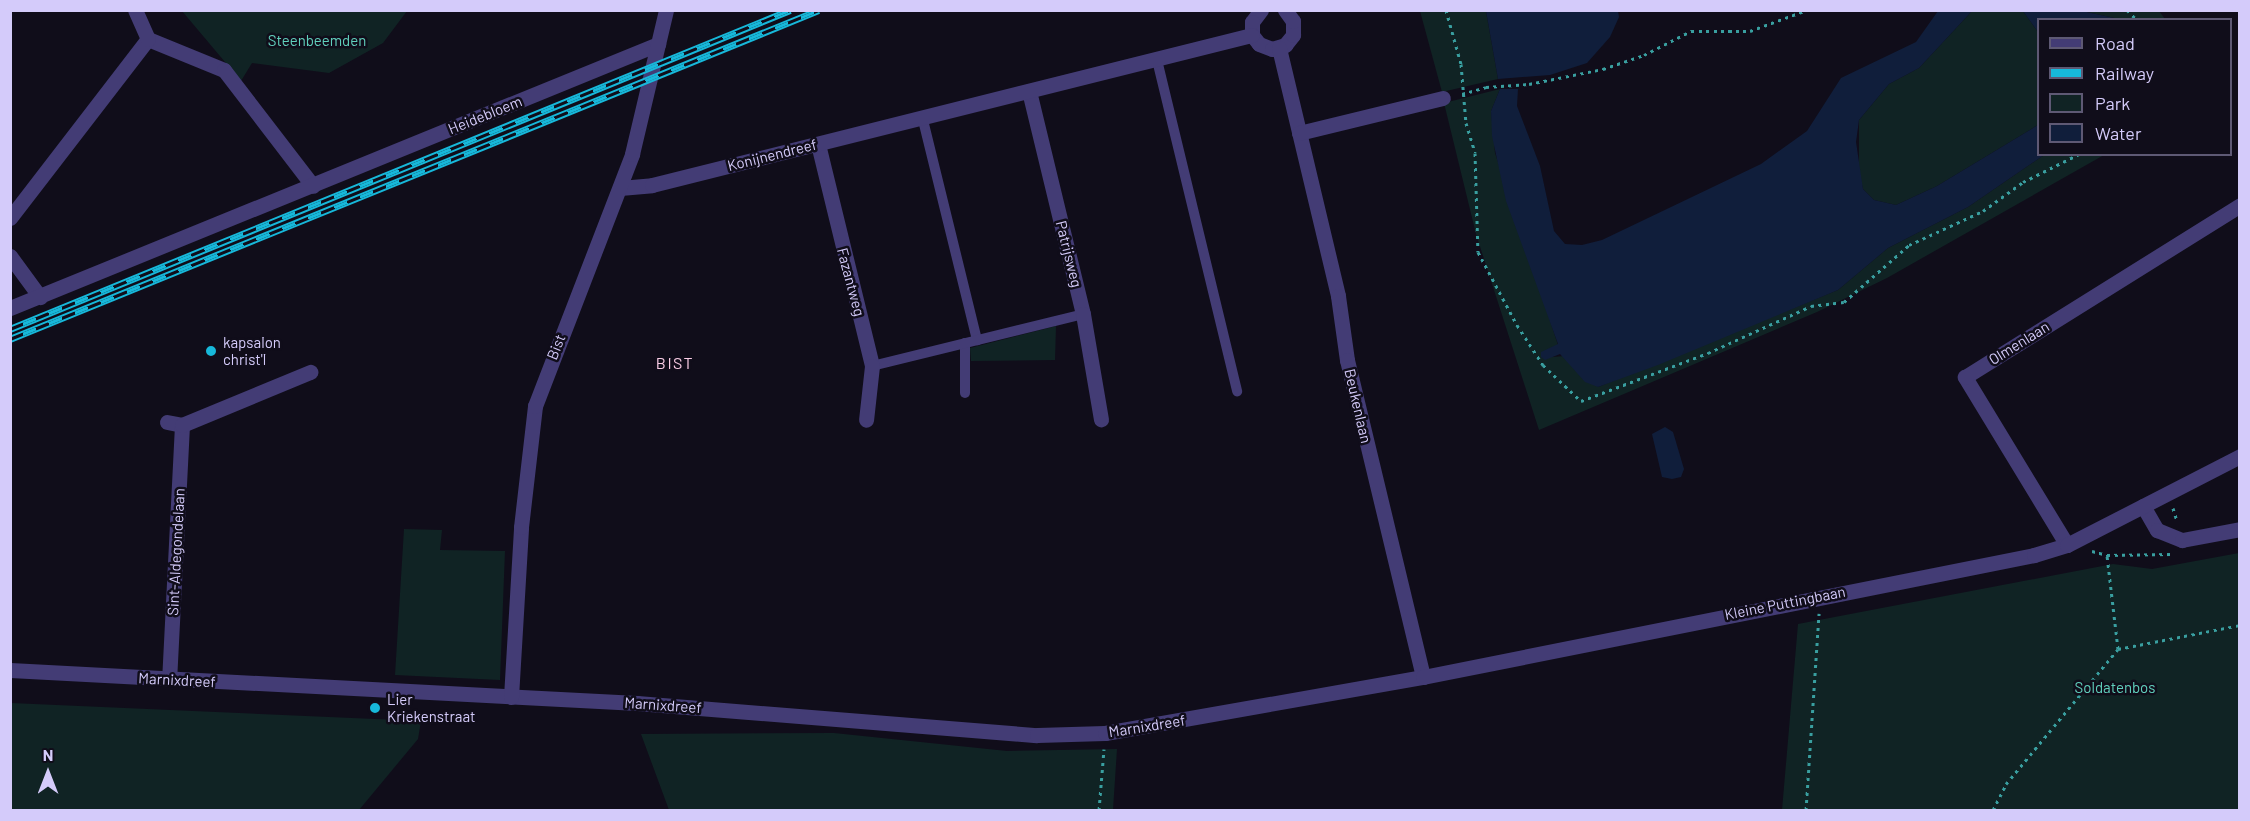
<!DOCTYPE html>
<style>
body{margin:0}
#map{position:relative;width:2250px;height:821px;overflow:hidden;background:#100d1a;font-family:Barlow,sans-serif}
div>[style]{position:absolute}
.green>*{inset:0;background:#102324}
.water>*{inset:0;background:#101e3b}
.path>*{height:3px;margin-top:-1.5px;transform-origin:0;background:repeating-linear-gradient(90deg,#399fa0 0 3px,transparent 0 7.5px)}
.service>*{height:10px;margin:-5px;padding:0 5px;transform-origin:5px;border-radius:5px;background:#433c75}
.minor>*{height:15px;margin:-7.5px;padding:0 7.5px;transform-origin:7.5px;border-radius:7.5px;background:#433c75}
.rail>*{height:7px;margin-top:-3.5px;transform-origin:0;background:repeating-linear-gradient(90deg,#100d1a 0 14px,#17b8da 0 28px);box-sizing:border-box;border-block:2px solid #17b8da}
.dots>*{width:16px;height:16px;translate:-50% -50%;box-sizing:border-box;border:3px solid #100d1a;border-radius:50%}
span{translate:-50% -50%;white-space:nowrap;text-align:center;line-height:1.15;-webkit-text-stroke:5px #100d1a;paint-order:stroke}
.park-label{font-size:15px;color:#61d0bd}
.street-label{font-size:15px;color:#d4cbfa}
.poi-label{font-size:15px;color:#d4cbfa}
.left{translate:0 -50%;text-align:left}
.neighbourhood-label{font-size:16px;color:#facde6;letter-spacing:1.5px}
.frame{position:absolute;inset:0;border:12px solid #d4cbfa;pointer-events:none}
.legend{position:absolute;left:2037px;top:18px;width:195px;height:138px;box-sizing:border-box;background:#100d1a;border:2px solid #5e5974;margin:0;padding:8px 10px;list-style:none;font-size:18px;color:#d4cbfa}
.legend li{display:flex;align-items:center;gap:12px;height:30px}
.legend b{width:30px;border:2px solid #5e5974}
.north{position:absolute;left:18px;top:743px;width:60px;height:60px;-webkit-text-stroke:4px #100d1a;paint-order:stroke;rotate:0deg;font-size:16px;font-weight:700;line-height:24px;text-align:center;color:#d4cbfa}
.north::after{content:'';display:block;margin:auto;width:21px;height:27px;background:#d4cbfa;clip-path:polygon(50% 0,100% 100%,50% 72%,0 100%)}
</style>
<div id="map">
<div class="green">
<i style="clip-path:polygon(182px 11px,407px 11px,383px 43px,329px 73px,252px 63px,241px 81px)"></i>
<i style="clip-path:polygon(1420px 11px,1486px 11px,1498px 79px,1442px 92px)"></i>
<i style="clip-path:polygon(1972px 11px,2023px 11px,2038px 32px,2038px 125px,1937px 186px,1896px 205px,1874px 200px,1863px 189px,1859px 172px,1859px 120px,1889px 84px,1919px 68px)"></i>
<i style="clip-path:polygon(2082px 11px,2159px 11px,2165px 19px,2119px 19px)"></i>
<i style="clip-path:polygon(1500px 89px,1491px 111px,1495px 153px,1558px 345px,1547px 350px,1553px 357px,1564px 356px,1598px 387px,1838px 290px,1888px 248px,1968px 207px,2044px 155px,2104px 155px,1887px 278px,1817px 312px,1539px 430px,1476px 234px,1444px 103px)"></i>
<i style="clip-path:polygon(1056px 326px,1055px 360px,971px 361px,970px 348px)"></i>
<i style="clip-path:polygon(404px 529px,442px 530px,440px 550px,505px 551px,500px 680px,395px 675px)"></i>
<i style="clip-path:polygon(2239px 553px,2239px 810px,1782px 810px,1798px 624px,2113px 564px,2152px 569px)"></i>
<i style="clip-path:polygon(11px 703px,421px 721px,418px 739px,359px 810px,11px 810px)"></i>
<i style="clip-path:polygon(834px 733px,1007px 751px,1117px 749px,1113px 810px,669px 810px,641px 734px)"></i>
</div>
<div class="water">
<i style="clip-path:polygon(1486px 11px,1618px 11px,1619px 17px,1610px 37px,1587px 63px,1550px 75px,1498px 79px)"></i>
<i style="clip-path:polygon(1938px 11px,1972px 11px,1919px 68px,1889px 84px,1859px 120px,1856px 142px,1863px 189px,1874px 200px,1896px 205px,1937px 186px,2038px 125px,2038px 154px,2044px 155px,1968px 207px,1888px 248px,1838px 290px,1658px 365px,1598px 387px,1585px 382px,1560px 354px,1545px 360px,1541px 357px,1541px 352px,1558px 344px,1506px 201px,1492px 136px,1491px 111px,1500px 89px,1518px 89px,1517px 106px,1540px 166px,1554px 231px,1565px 244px,1582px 245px,1602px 240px,1761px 164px,1807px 131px,1841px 78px,1916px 42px)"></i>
<i style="clip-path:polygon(2023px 11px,2082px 11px,2119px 19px,2038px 20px,2038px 32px)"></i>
<i style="clip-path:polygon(1665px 427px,1673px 432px,1684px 469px,1681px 477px,1672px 479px,1662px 477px,1652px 434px)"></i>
</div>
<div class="path">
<i style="left:1446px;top:10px;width:56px;rotate:74.5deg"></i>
<i style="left:1461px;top:64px;width:59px;rotate:85.2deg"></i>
<i style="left:1466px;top:123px;width:31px;rotate:73deg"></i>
<i style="left:1475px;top:153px;width:99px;rotate:88.3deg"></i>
<i style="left:1478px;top:252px;width:83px;rotate:61.9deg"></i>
<i style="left:1517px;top:325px;width:48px;rotate:57deg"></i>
<i style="left:1543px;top:365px;width:52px;rotate:43.5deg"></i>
<i style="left:1581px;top:401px;width:136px;rotate:-20.7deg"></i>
<i style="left:1708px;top:353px;width:113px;rotate:-24.5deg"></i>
<i style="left:1811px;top:306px;width:33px;rotate:-7deg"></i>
<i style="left:1844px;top:302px;width:86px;rotate:-41.2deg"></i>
<i style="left:1909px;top:245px;width:81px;rotate:-24.7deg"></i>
<i style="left:1983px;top:211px;width:49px;rotate:-35.9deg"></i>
<i style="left:2023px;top:182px;width:63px;rotate:-26.6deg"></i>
<i style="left:2127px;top:10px;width:14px;rotate:45deg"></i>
<i style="left:1462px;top:94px;width:25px;rotate:-16deg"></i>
<i style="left:1486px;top:87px;width:43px;rotate:-4deg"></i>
<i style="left:1529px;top:84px;width:76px;rotate:-11.5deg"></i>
<i style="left:1603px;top:69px;width:43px;rotate:-18.9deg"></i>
<i style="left:1644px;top:55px;width:53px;rotate:-27.1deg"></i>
<i style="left:1691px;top:31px;width:59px"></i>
<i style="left:1750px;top:31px;width:61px;rotate:-20.2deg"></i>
<i style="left:2173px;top:508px;width:14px;rotate:73deg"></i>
<i style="left:2092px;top:551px;width:16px;rotate:15deg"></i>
<i style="left:2107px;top:555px;width:65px;rotate:-0.9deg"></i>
<i style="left:2118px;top:649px;width:124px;rotate:-11.1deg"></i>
<i style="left:1099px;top:810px;width:61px;rotate:-85.3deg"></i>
<i style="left:1806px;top:810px;width:197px;rotate:-86.2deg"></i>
<i style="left:1993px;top:810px;width:29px;rotate:-63deg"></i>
<i style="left:2006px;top:784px;width:175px;rotate:-50.3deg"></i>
<i style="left:2118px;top:649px;width:95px;rotate:-96.7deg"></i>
</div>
<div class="service">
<i style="left:1157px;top:60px;width:341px;rotate:76.4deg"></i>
<i style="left:922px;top:116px;width:231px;rotate:76.2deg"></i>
<i style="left:965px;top:343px;width:50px;rotate:90deg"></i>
<i style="left:872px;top:366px;width:217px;rotate:-13.8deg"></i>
</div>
<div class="minor">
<i style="left:1261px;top:10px;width:15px;rotate:127deg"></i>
<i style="left:1252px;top:22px;width:13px;rotate:90deg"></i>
<i style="left:1252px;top:35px;width:11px;rotate:52deg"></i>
<i style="left:1259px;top:44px;width:14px;rotate:21deg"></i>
<i style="left:1272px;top:49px;width:14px;rotate:-17deg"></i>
<i style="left:1285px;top:45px;width:13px;rotate:-51deg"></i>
<i style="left:1293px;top:35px;width:14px;rotate:-90deg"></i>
<i style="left:1293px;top:21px;width:14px;rotate:-126deg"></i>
<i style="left:148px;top:39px;width:82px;rotate:22.2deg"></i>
<i style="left:224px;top:70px;width:146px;rotate:52.5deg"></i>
<i style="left:1279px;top:48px;width:255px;rotate:76.6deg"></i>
<i style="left:1338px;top:296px;width:65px;rotate:82deg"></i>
<i style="left:1347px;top:360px;width:326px;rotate:76.5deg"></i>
<i style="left:1029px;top:91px;width:229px;rotate:76.4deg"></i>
<i style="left:1083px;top:314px;width:107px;rotate:80.3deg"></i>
<i style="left:1299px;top:133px;width:148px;rotate:-13.7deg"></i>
<i style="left:818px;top:144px;width:228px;rotate:76.3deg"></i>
<i style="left:872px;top:366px;width:54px;rotate:96.3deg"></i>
<i style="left:620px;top:188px;width:32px;rotate:-5deg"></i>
<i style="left:652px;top:185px;width:618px;rotate:-14.04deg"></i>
<i style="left:10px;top:218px;width:226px;rotate:-52.4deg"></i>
<i style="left:148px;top:39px;width:32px;rotate:-114deg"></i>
<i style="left:10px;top:256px;width:51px;rotate:53.8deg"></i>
<i style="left:10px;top:308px;width:700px;rotate:-22.17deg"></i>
<i style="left:167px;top:422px;width:15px;rotate:11deg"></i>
<i style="left:182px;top:425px;width:254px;rotate:92.9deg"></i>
<i style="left:182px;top:425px;width:139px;rotate:-22.5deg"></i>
<i style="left:2143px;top:506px;width:28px;rotate:60deg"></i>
<i style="left:2157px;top:530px;width:27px;rotate:22deg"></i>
<i style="left:2182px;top:540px;width:59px;rotate:-10.7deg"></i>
<i style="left:2067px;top:545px;width:197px;rotate:-121.3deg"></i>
<i style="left:1965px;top:377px;width:324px;rotate:-32deg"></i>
<i style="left:10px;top:670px;width:628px;rotate:3.01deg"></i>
<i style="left:637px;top:703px;width:401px;rotate:4.6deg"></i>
<i style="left:1037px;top:735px;width:68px;rotate:-1.7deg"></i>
<i style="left:1105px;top:733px;width:323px;rotate:-10deg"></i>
<i style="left:1423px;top:677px;width:623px;rotate:-11.29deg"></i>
<i style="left:2034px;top:555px;width:34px;rotate:-17deg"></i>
<i style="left:2067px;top:545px;width:195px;rotate:-27.2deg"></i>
<i style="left:511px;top:697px;width:170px;rotate:-86.6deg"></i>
<i style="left:521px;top:527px;width:122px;rotate:-83.4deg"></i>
<i style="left:535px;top:406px;width:270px;rotate:-68.9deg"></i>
<i style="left:632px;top:154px;width:148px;rotate:-76.7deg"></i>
</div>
<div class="rail">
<i style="left:10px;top:329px;width:843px;rotate:-22.24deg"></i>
<i style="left:10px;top:339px;width:873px;rotate:-22.13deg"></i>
</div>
<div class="dots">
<i style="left:211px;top:351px;background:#17b8da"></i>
<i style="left:375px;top:708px;background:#17b8da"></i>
</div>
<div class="park-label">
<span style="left:317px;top:41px">Steenbeemden</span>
<span style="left:2115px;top:688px">Soldatenbos</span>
</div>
<div class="street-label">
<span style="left:485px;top:115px;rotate:-22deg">Heidebloem</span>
<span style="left:772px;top:155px;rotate:-14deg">Konijnendreef</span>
<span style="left:1069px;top:254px;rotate:76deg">Patrijsweg</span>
<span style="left:851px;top:282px;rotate:75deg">Fazantweg</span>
<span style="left:2019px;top:343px;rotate:-32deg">Olmenlaan</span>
<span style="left:556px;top:347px;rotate:-68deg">Bist</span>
<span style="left:1358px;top:406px;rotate:77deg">Beukenlaan</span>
<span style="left:176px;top:552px;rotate:-87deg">Sint-Aldegondelaan</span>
<span style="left:1785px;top:603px;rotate:-11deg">Kleine Puttingbaan</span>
<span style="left:177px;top:680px;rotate:3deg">Marnixdreef</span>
<span style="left:663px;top:705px;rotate:4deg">Marnixdreef</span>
<span style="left:1147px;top:726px;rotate:-9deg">Marnixdreef</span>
</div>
<div class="poi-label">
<span class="left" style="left:223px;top:351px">kapsalon<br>christ'l</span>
<span class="left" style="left:387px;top:708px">Lier<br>Kriekenstraat</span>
</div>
<div class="neighbourhood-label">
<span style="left:675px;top:363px">BIST</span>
</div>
<div class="frame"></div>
<ul class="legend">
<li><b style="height:8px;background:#433c75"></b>Road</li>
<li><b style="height:8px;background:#17b8da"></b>Railway</li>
<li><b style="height:16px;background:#102324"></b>Park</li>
<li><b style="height:16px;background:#101e3b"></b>Water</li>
</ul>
<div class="north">N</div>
</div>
